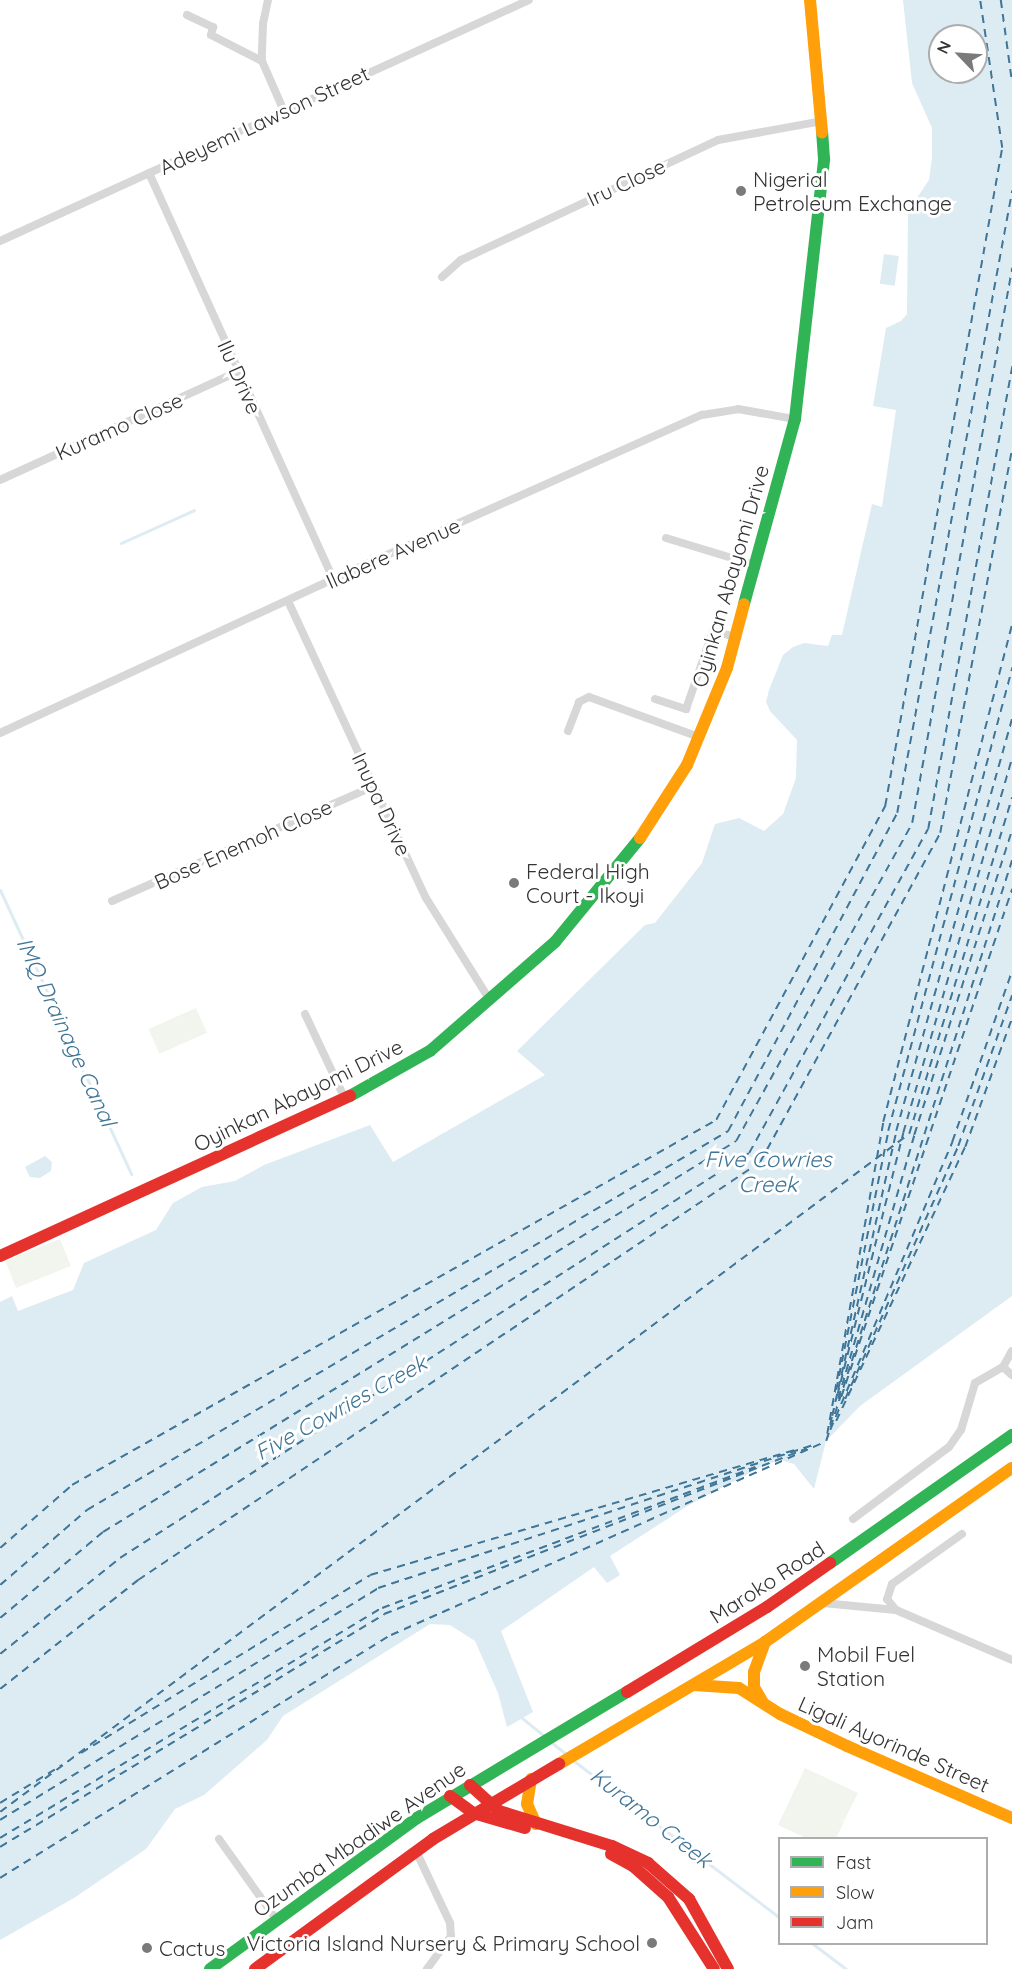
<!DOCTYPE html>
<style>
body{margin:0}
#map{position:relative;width:1012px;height:1969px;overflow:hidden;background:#fff;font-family:Quicksand,sans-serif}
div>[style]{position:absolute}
.green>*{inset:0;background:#f1f5ed;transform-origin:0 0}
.water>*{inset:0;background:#ddebf3;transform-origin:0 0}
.stream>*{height:3px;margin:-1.5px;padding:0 1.5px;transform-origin:1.5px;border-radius:1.5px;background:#ddebf3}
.ferry>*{height:1.5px;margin-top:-0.75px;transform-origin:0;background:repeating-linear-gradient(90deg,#3f7597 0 8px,transparent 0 14px)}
.street>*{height:8px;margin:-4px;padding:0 4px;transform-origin:4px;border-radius:4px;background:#d7d7d7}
.fast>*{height:12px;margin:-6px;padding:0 6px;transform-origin:6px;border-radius:6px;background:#30b455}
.slow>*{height:12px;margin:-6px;padding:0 6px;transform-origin:6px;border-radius:6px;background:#ff9f0a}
.jam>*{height:12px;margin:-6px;padding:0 6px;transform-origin:6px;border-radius:6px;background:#e5322d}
.dots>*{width:16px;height:16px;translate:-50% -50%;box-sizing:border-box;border:3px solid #fff;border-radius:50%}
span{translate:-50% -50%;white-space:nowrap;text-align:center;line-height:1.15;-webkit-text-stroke:6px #fff;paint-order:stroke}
.street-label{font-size:21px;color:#333}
.poi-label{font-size:21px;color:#333}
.left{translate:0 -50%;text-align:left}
.right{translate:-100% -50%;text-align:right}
.water-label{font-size:22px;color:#3f7597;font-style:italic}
.legend{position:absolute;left:778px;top:1837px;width:210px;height:108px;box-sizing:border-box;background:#fff;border:2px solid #adadad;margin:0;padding:8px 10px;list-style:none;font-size:18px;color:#333}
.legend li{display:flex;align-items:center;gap:12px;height:30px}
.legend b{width:30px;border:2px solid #adadad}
.north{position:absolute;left:928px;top:24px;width:60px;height:60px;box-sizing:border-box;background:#fff;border:2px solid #adadad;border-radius:50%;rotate:295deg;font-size:16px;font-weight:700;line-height:24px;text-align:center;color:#333}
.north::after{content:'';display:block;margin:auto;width:21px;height:27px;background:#7a7a7a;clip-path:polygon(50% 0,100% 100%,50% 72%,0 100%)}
</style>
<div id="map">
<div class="green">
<i style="left:196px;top:1008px;width:27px;height:52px;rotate:66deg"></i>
<i style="left:60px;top:1239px;width:29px;height:59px;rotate:68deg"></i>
<i style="clip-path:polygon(805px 1768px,858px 1793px,844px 1821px,839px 1819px,844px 1822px,836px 1838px,806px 1838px,778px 1825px)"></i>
</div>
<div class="water">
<i style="clip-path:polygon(evenodd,903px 0,1012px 0,1012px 1296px,860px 1406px,826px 1441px,814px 1489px,794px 1464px,781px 1460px,767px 1464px,689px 1505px,610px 1556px,620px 1575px,607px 1583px,594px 1567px,501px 1631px,533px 1712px,507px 1727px,498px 1693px,475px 1641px,450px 1625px,430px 1624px,283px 1716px,267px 1740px,204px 1795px,175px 1809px,146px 1849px,74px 1898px,0 1940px,0 1302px,12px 1296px,18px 1311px,73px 1290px,84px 1263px,156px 1230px,173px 1203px,202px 1187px,235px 1181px,264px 1165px,370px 1125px,393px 1162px,545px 1075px,517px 1051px,645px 925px,655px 923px,702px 863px,715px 824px,739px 818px,764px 831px,783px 814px,796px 778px,797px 740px,770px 711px,766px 702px,769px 690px,783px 655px,793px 647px,804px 643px,828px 646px,832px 635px,842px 635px,872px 504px,882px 507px,896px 410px,873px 406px,886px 328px,901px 321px,907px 314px,908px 211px,929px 180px,932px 158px,932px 128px,912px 83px,903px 0,940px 36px,976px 36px,976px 72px,940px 72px,940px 36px)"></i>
<i style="left:884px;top:254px;width:15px;height:30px;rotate:8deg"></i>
<i style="clip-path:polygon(45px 1156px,52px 1162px,51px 1171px,40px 1178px,30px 1177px,25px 1167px)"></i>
</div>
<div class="stream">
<i style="left:121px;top:543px;width:80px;rotate:-24.3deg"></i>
<i style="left:0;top:890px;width:313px;rotate:65.2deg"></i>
<i style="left:522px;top:1718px;width:28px;rotate:39deg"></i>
<i style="left:551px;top:1742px;width:21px;rotate:39deg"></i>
<i style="left:574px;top:1761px;width:259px;rotate:37.3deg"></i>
<i style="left:813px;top:1944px;width:41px;rotate:37.1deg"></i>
</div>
<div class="ferry">
<i style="left:1001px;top:0;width:81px;rotate:82.2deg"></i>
<i style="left:836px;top:1390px;width:264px;rotate:-78.6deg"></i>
<i style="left:888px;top:1131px;width:480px;rotate:-75deg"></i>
<i style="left:837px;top:1396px;width:271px;rotate:-75.9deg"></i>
<i style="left:903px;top:1133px;width:390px;rotate:-73.8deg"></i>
<i style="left:841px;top:1397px;width:536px;rotate:-71.4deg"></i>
<i style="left:838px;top:1399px;width:275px;rotate:-73.9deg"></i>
<i style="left:914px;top:1135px;width:321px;rotate:-72.2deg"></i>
<i style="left:845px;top:1399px;width:277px;rotate:-65.9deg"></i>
<i style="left:958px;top:1146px;width:160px;rotate:-70.3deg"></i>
<i style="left:832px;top:1416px;width:292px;rotate:-77.3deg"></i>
<i style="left:896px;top:1131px;width:430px;rotate:-74.3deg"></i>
<i style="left:836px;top:1421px;width:303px;rotate:-64.8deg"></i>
<i style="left:965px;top:1147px;width:137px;rotate:-70deg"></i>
<i style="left:830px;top:1425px;width:10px;rotate:-79deg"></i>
<i style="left:830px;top:1430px;width:313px;rotate:-67deg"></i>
<i style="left:952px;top:1142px;width:181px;rotate:-70.7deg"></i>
<i style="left:827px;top:1434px;width:317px;rotate:-79.8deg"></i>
<i style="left:883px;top:1122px;width:514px;rotate:-75.48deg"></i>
<i style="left:0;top:1548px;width:96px;rotate:-41.2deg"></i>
<i style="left:72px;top:1485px;width:740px;rotate:-29.54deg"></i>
<i style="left:716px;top:1120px;width:357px;rotate:-61.7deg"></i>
<i style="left:885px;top:806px;width:668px;rotate:-79.92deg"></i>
<i style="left:1002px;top:148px;width:150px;rotate:-98.5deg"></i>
<i style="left:0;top:1585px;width:115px;rotate:-40.8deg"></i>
<i style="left:87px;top:1510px;width:745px;rotate:-30.59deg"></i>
<i style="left:728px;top:1131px;width:360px;rotate:-62deg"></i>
<i style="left:897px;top:813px;width:633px;rotate:-79.53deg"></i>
<i style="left:0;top:1618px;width:134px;rotate:-39.9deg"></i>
<i style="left:103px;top:1532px;width:744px;rotate:-31.7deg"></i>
<i style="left:736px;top:1141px;width:363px;rotate:-61deg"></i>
<i style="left:912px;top:823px;width:564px;rotate:-79.79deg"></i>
<i style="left:0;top:1654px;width:154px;rotate:-38.7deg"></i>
<i style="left:120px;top:1558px;width:748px;rotate:-32.78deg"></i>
<i style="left:749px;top:1153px;width:370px;rotate:-61.1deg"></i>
<i style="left:928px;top:829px;width:472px;rotate:-79.7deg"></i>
<i style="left:0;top:1689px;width:176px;rotate:-38.3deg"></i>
<i style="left:138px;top:1580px;width:749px;rotate:-33.9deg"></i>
<i style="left:760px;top:1162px;width:375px;rotate:-61.3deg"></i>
<i style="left:940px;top:833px;width:391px;rotate:-79.4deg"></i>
<i style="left:81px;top:1753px;width:339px;rotate:-31.6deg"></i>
<i style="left:370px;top:1575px;width:442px;rotate:-16.4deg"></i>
<i style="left:0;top:1803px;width:73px;rotate:-31.5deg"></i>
<i style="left:0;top:1812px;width:1134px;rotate:-36.72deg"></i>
<i style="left:909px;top:1134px;width:352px;rotate:-73deg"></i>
<i style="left:0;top:1820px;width:444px;rotate:-31.5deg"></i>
<i style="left:378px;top:1588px;width:462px;rotate:-18.2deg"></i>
<i style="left:0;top:1838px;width:446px;rotate:-31.1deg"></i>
<i style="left:382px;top:1608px;width:399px;rotate:-20.7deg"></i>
<i style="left:0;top:1847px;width:449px;rotate:-31.2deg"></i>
<i style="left:384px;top:1614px;width:454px;rotate:-21.4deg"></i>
<i style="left:0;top:1878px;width:460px;rotate:-31.9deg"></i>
<i style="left:391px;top:1635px;width:476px;rotate:-24deg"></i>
<i style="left:826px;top:1441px;width:610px;rotate:-72.25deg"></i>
</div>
<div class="street">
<i style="left:268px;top:0;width:24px;rotate:102deg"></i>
<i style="left:263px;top:23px;width:38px;rotate:92deg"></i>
<i style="left:262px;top:61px;width:55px;rotate:66.3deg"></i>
<i style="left:187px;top:15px;width:29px;rotate:25deg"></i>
<i style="left:213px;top:27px;width:8px;rotate:104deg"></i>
<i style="left:211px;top:35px;width:57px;rotate:27deg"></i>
<i style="left:149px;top:173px;width:446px;rotate:65.6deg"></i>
<i style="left:0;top:241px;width:581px;rotate:-24.49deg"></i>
<i style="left:442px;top:277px;width:25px;rotate:-42deg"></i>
<i style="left:461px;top:260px;width:284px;rotate:-25deg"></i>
<i style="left:718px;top:140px;width:107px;rotate:-10.3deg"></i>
<i style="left:0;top:480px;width:260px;rotate:-24.5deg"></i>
<i style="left:666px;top:538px;width:93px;rotate:16.9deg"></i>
<i style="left:288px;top:601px;width:327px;rotate:65.1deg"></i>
<i style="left:426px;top:898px;width:119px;rotate:58deg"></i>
<i style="left:655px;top:699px;width:33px;rotate:18deg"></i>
<i style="left:686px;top:709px;width:83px;rotate:-70.9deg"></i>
<i style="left:713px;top:631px;width:24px;rotate:15deg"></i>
<i style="left:568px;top:731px;width:31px;rotate:-69deg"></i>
<i style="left:579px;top:702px;width:11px;rotate:-27deg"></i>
<i style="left:589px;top:697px;width:117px;rotate:20deg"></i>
<i style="left:0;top:733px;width:367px;rotate:-24.8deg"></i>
<i style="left:333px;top:579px;width:404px;rotate:-24deg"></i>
<i style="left:702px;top:415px;width:36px;rotate:-9deg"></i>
<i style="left:738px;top:409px;width:58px;rotate:10deg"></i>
<i style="left:112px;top:901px;width:286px;rotate:-23.7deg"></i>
<i style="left:305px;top:1014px;width:92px;rotate:64.8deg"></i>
<i style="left:1003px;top:1367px;width:12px;rotate:42deg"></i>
<i style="left:853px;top:1519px;width:120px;rotate:-36.9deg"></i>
<i style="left:949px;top:1447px;width:21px;rotate:-55deg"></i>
<i style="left:961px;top:1430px;width:49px;rotate:-73.4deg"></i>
<i style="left:975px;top:1383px;width:32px;rotate:-30deg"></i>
<i style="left:1003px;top:1367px;width:18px;rotate:-61deg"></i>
<i style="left:962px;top:1534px;width:86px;rotate:144.5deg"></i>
<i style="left:892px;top:1584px;width:16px;rotate:108deg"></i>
<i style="left:887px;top:1599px;width:14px;rotate:51deg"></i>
<i style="left:896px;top:1610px;width:126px;rotate:23.3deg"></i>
<i style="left:823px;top:1603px;width:73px;rotate:5.5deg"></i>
<i style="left:219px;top:1839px;width:98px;rotate:54.5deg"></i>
<i style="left:416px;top:1851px;width:80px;rotate:64.7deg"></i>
<i style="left:450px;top:1923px;width:13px;rotate:86deg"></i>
<i style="left:451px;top:1936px;width:41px;rotate:126deg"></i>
</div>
<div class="fast">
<i style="left:744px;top:604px;width:192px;rotate:-74.6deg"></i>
<i style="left:795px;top:419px;width:262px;rotate:-83.6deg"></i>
<i style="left:824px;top:159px;width:27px;rotate:-94deg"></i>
<i style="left:350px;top:1096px;width:92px;rotate:-29.4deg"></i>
<i style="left:430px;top:1051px;width:166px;rotate:-41.1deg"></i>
<i style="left:555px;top:942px;width:134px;rotate:-50.7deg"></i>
<i style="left:830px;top:1563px;width:223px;rotate:-35.1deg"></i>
<i style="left:210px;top:1969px;width:256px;rotate:-36.1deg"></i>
<i style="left:417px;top:1818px;width:245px;rotate:-31deg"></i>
</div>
<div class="slow">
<i style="left:810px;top:0;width:133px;rotate:84.8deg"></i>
<i style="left:640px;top:838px;width:87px;rotate:-57.2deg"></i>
<i style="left:687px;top:765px;width:105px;rotate:-67.6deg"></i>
<i style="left:727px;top:668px;width:66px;rotate:-75.1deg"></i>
<i style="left:694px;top:1685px;width:45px;rotate:3.8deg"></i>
<i style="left:739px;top:1688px;width:49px;rotate:32.4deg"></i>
<i style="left:780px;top:1714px;width:74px;rotate:25.5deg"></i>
<i style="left:847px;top:1746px;width:180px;rotate:23.6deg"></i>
<i style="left:762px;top:1701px;width:16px;rotate:-120deg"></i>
<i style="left:754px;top:1687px;width:15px;rotate:-90deg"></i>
<i style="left:754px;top:1672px;width:32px;rotate:-70deg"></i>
<i style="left:559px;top:1764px;width:239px;rotate:-30.6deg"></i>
<i style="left:765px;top:1642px;width:302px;rotate:-35.2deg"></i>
<i style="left:531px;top:1779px;width:25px;rotate:99deg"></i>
<i style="left:527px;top:1804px;width:22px;rotate:66deg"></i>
</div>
<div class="jam">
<i style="left:0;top:1256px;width:385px;rotate:-24.6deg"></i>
<i style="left:627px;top:1692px;width:164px;rotate:-31.3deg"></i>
<i style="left:767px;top:1607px;width:77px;rotate:-34.9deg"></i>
<i style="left:470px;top:1785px;width:39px;rotate:42deg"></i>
<i style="left:499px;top:1811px;width:118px;rotate:17.2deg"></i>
<i style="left:612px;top:1846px;width:40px;rotate:25deg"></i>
<i style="left:648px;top:1863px;width:55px;rotate:41.3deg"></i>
<i style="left:689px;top:1899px;width:80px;rotate:60.9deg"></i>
<i style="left:450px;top:1796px;width:29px;rotate:36deg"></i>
<i style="left:473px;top:1813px;width:54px;rotate:16.1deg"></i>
<i style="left:611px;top:1854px;width:25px;rotate:29deg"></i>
<i style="left:633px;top:1866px;width:47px;rotate:41.5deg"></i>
<i style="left:668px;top:1897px;width:85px;rotate:57.4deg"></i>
<i style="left:255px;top:1969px;width:220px;rotate:-36.1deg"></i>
<i style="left:433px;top:1839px;width:147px;rotate:-30.8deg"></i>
</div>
<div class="dots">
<i style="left:741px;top:191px;background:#7a7a7a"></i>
<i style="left:514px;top:883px;background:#7a7a7a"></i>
<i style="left:805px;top:1666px;background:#7a7a7a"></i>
<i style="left:652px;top:1943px;background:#7a7a7a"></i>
<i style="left:147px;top:1948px;background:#7a7a7a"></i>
</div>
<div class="street-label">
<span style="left:264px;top:120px;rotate:-25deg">Adeyemi Lawson Street</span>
<span style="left:626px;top:182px;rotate:-25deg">Iru Close</span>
<span style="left:240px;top:377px;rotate:66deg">Ilu Drive</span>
<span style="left:119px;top:426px;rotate:-24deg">Kuramo Close</span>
<span style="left:393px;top:553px;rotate:-24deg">Ilabere Avenue</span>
<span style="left:730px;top:576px;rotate:-74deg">Oyinkan Abayomi Drive</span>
<span style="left:382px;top:804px;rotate:65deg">Inupa Drive</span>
<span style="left:243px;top:844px;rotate:-24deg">Bose Enemoh Close</span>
<span style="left:298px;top:1095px;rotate:-26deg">Oyinkan Abayomi Drive</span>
<span style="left:767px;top:1582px;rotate:-33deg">Maroko Road</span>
<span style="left:894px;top:1744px;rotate:24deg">Ligali Ayorinde Street</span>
<span style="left:359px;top:1839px;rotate:-35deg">Ozumba Mbadiwe Avenue</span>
</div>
<div class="poi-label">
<span class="left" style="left:753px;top:191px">Nigerial<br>Petroleum Exchange</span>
<span class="left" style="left:526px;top:883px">Federal High<br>Court - Ikoyi</span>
<span class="left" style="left:817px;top:1666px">Mobil Fuel<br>Station</span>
<span class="right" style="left:640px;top:1943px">Victoria Island Nursery &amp; Primary School</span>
<span class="left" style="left:159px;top:1948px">Cactus</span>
</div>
<div class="water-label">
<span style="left:66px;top:1032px;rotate:65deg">IMQ Drainage Canal</span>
<span style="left:768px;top:1172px">Five Cowries<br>Creek</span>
<span style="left:341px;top:1408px;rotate:-29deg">Five Cowries Creek</span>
<span style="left:651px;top:1818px;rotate:38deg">Kuramo Creek</span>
</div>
<ul class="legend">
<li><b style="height:8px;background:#30b455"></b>Fast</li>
<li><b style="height:8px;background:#ff9f0a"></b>Slow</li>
<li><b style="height:8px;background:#e5322d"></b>Jam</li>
</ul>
<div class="north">N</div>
</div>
